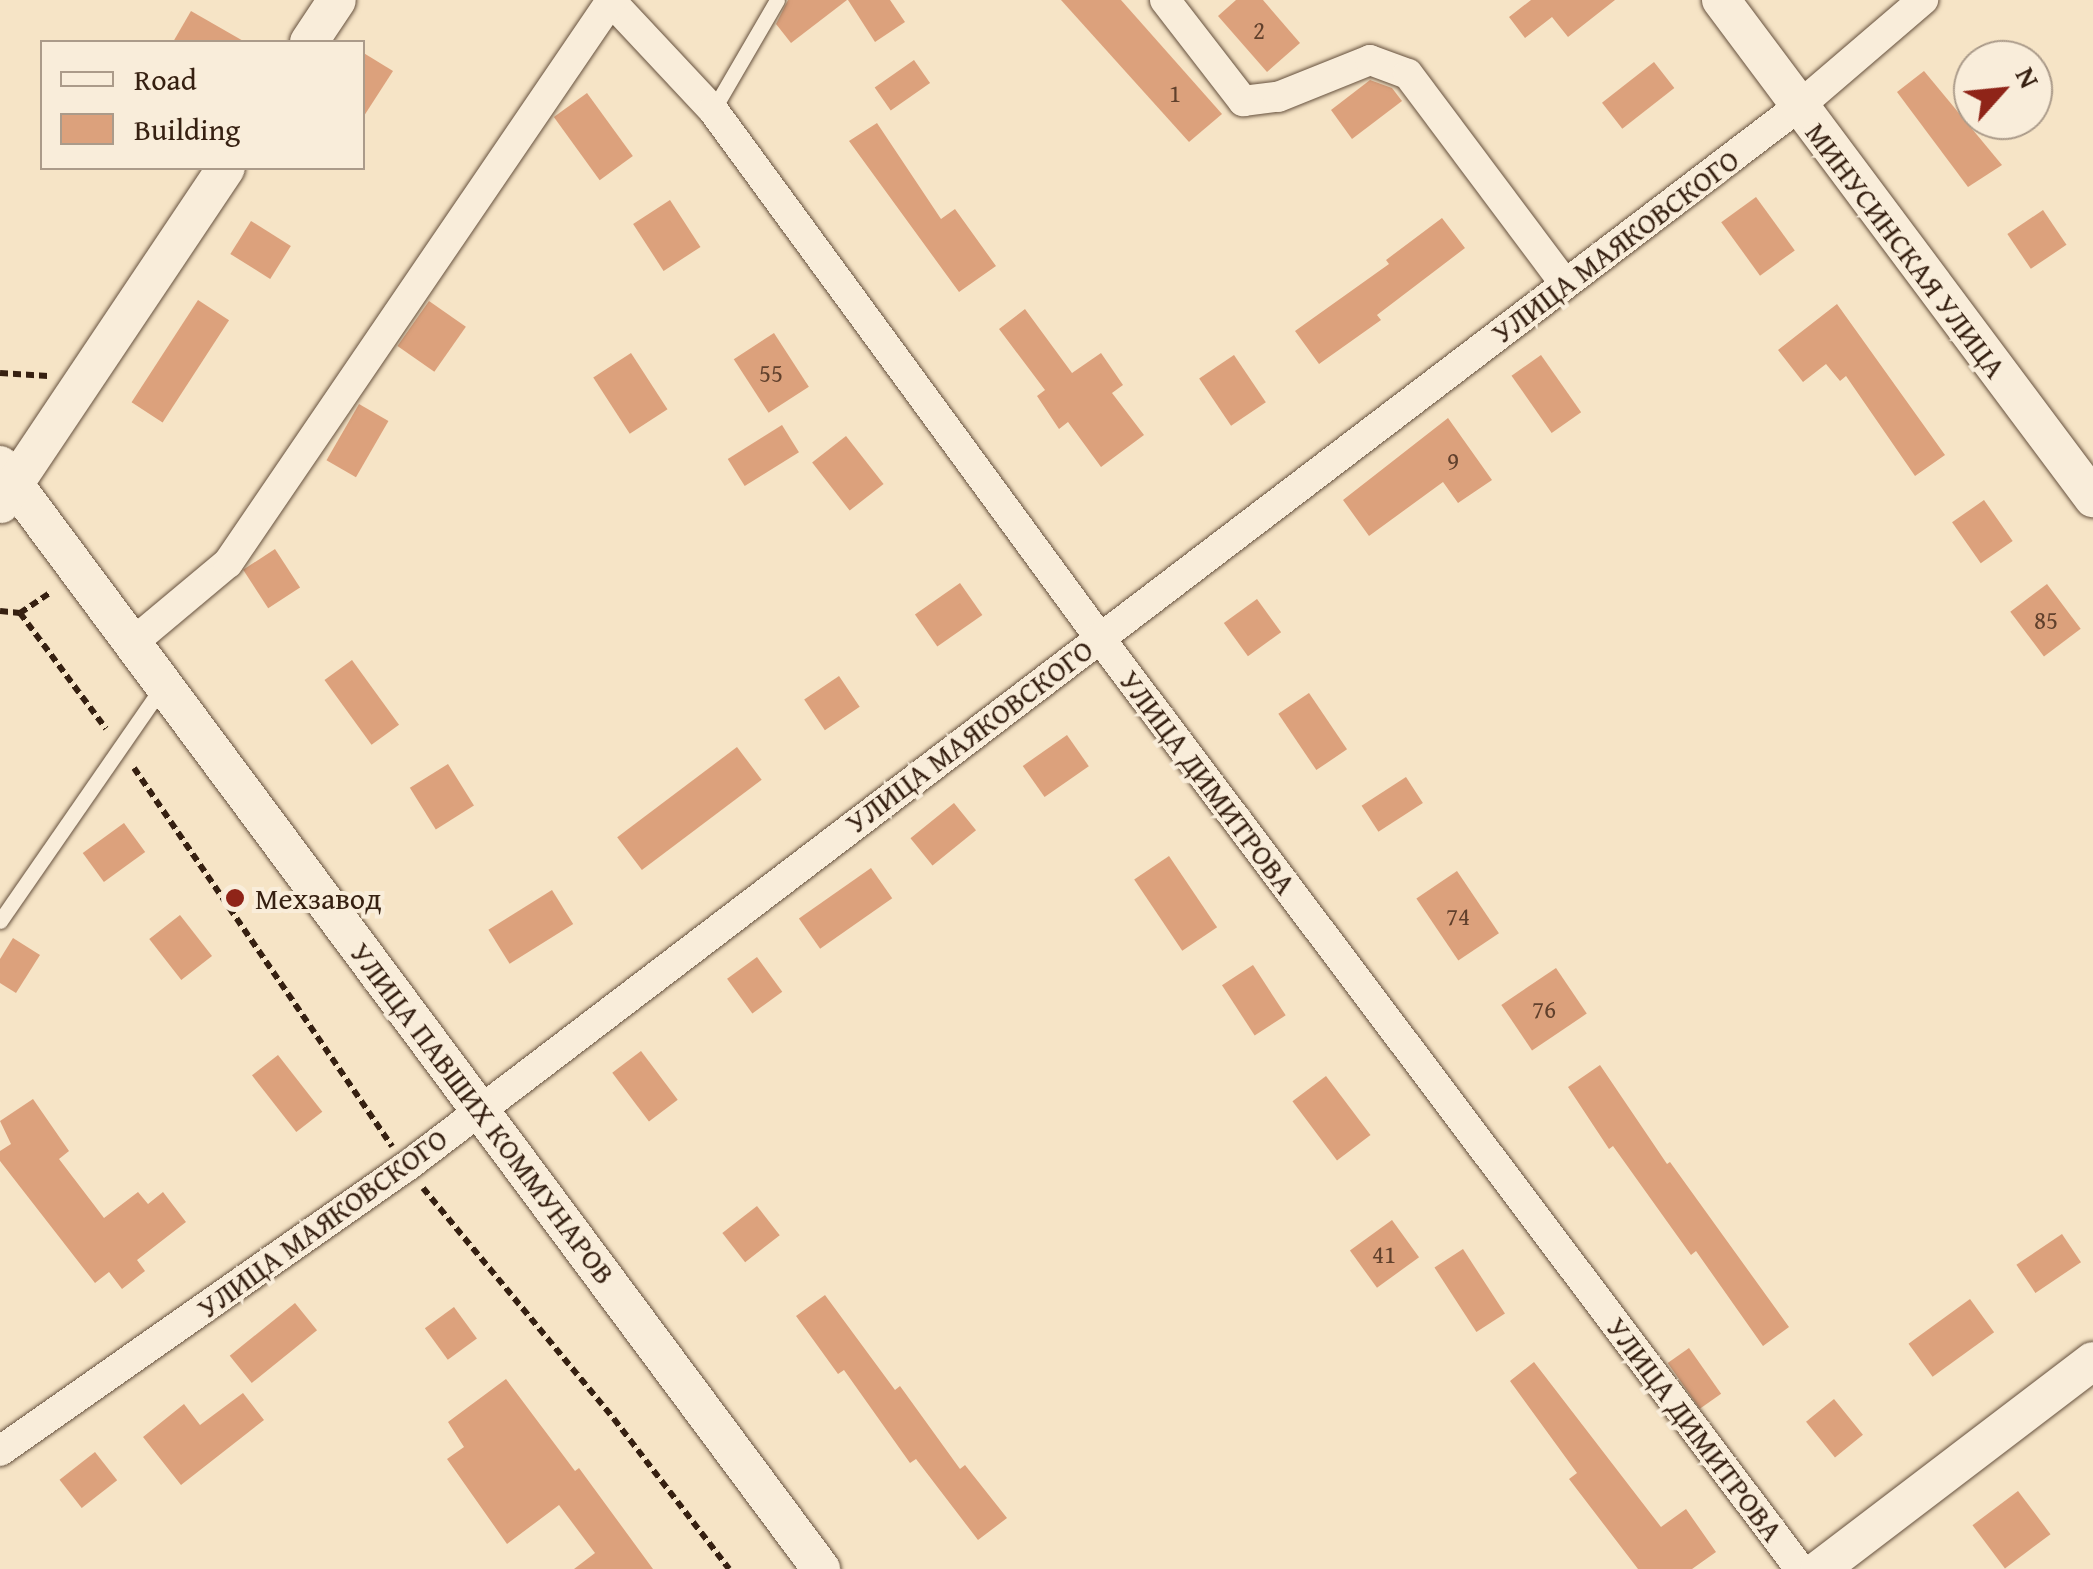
<!DOCTYPE html>
<meta charset="utf-8">
<style>
body{margin:0}
#map{position:relative;width:2093px;height:1569px;overflow:hidden;background:#f6e4c6;font-family:"Gentium Book Plus",serif}
div>[style]{position:absolute}
.building>*{inset:0;background:#dca17c;transform-origin:0 0}
.path>*{height:6px;margin-top:-3px;transform-origin:0;background:repeating-linear-gradient(90deg,#362011 0 8px,transparent 0 13px)}
.roads{filter:drop-shadow(0 0 2px #66513e) drop-shadow(0 0 2px #66513e)}
.service>*{height:15px;margin:-7.5px;padding:0 7.5px;transform-origin:7.5px;border-radius:7.5px;background:#f9edda}
.minor>*{height:30px;margin:-15px;padding:0 15px;transform-origin:15px;border-radius:15px;background:#f9edda}
.tertiary>*{height:38px;margin:-19px;padding:0 19px;transform-origin:19px;border-radius:19px;background:#f9edda}
.dots>*{width:28px;height:28px;translate:-50% -50%;box-sizing:border-box;border:5px solid #f9edda;border-radius:50%}
span{translate:-50% -50%;white-space:nowrap;text-align:center;line-height:1.15;-webkit-text-stroke:8px #f9edda;paint-order:stroke}
.number-label{font-size:25px;color:#60402c}
.number-label span{-webkit-text-stroke-width:0}
.street-label{font-size:30px;color:#362011}
.poi-label{font-size:30px;color:#362011}
.left{translate:0 -50%;text-align:left}
.legend{position:absolute;left:40px;top:40px;width:325px;height:130px;box-sizing:border-box;background:#f9edda;border:2px solid #ab9b8a;margin:0;padding:12px 18px;list-style:none;font-size:30px;color:#362011}
.legend li{display:flex;align-items:center;gap:20px;height:50px}
.legend b{width:50px;border:2px solid #ab9b8a}
.north{position:absolute;left:1953px;top:40px;width:100px;height:100px;box-sizing:border-box;background:#f9edda;border:2px solid #ab9b8a;border-radius:50%;rotate:63deg;font-size:28px;font-weight:700;line-height:40px;text-align:center;color:#362011}
.north::after{content:'';display:block;margin:auto;width:35px;height:45px;background:#8f2418;clip-path:polygon(50% 0,100% 100%,50% 72%,0 100%)}
</style>
<div id="map">
<div class="building">
<i style="clip-path:polygon(788px 0,847px 0,791px 43px,776px 24px)"></i>
<i style="clip-path:polygon(848px 0,890px 0,905px 22px,875px 42px)"></i>
<i style="clip-path:polygon(1061px 0,1121px 0,1222px 114px,1189px 142px)"></i>
<i style="clip-path:polygon(1236px 0,1263px 0,1300px 43px,1267px 72px,1218px 16px)"></i>
<i style="clip-path:polygon(1531px 0,1615px 0,1568px 37px,1552px 17px,1525px 38px,1509px 17px)"></i>
<i style="clip-path:polygon(191px 11px,245px 42px,173px 42px)"></i>
<i style="clip-path:polygon(362px 52px,393px 71px,362px 119px)"></i>
<i style="left:914px;top:60px;width:28px;height:48px;rotate:55deg"></i>
<i style="left:1654px;top:62px;width:33px;height:66px;rotate:52deg"></i>
<i style="clip-path:polygon(1924px 71px,2002px 165px,1968px 187px,1897px 92px)"></i>
<i style="clip-path:polygon(1370px 80px,1392px 88px,1402px 101px,1352px 139px,1331px 110px)"></i>
<i style="left:587px;top:93px;width:78px;height:41px;rotate:54deg"></i>
<i style="clip-path:polygon(877px 123px,941px 219px,955px 209px,996px 266px,959px 292px,849px 141px)"></i>
<i style="left:1756px;top:197px;width:66px;height:43px;rotate:54deg"></i>
<i style="left:670px;top:200px;width:56px;height:44px;rotate:57deg"></i>
<i style="left:2043px;top:210px;width:42px;height:43px;rotate:56deg"></i>
<i style="clip-path:polygon(1442px 218px,1465px 248px,1377px 315px,1381px 320px,1319px 364px,1295px 331px,1389px 264px,1386px 260px)"></i>
<i style="left:251px;top:221px;width:47px;height:39px;rotate:32deg"></i>
<i style="left:198px;top:300px;width:37px;height:122px;rotate:33deg"></i>
<i style="left:429px;top:301px;width:45px;height:55px;rotate:35deg"></i>
<i style="clip-path:polygon(1837px 304px,1945px 455px,1915px 476px,1846px 376px,1840px 381px,1826px 364px,1803px 382px,1778px 350px)"></i>
<i style="clip-path:polygon(1025px 309px,1072px 373px,1101px 353px,1123px 385px,1112px 393px,1144px 435px,1101px 467px,1068px 422px,1059px 429px,1037px 396px,1045px 390px,999px 329px)"></i>
<i style="left:774px;top:333px;width:64px;height:48px;rotate:57deg"></i>
<i style="left:631px;top:353px;width:67px;height:45px;rotate:57deg"></i>
<i style="left:1234px;top:355px;width:57px;height:42px;rotate:56deg"></i>
<i style="left:1541px;top:355px;width:70px;height:36px;rotate:55deg"></i>
<i style="left:359px;top:404px;width:34px;height:65px;rotate:30deg"></i>
<i style="clip-path:polygon(1448px 418px,1492px 480px,1458px 503px,1443px 482px,1369px 536px,1343px 500px)"></i>
<i style="left:782px;top:425px;width:32px;height:64px;rotate:58deg"></i>
<i style="left:846px;top:436px;width:61px;height:43px;rotate:52deg"></i>
<i style="left:1984px;top:500px;width:50px;height:39px;rotate:55deg"></i>
<i style="left:275px;top:549px;width:46px;height:38px;rotate:57deg"></i>
<i style="left:960px;top:583px;width:39px;height:55px;rotate:55deg"></i>
<i style="left:2047px;top:584px;width:56px;height:46px;rotate:53deg"></i>
<i style="left:1257px;top:599px;width:41px;height:41px;rotate:54deg"></i>
<i style="left:352px;top:660px;width:80px;height:34px;rotate:54deg"></i>
<i style="left:839px;top:676px;width:37px;height:42px;rotate:56deg"></i>
<i style="left:1309px;top:693px;width:68px;height:37px;rotate:56deg"></i>
<i style="left:1067px;top:735px;width:38px;height:54px;rotate:55deg"></i>
<i style="left:737px;top:747px;width:41px;height:150px;rotate:53deg"></i>
<i style="left:448px;top:764px;width:49px;height:45px;rotate:58deg"></i>
<i style="left:1406px;top:777px;width:31px;height:53px;rotate:57deg"></i>
<i style="left:954px;top:803px;width:35px;height:56px;rotate:51deg"></i>
<i style="left:124px;top:823px;width:36px;height:51px;rotate:54deg"></i>
<i style="left:1169px;top:856px;width:86px;height:42px;rotate:56deg"></i>
<i style="left:871px;top:868px;width:37px;height:88px;rotate:55deg"></i>
<i style="left:1457px;top:871px;width:75px;height:49px;rotate:56deg"></i>
<i style="left:552px;top:890px;width:40px;height:75px;rotate:58deg"></i>
<i style="left:180px;top:915px;width:52px;height:39px;rotate:52deg"></i>
<i style="clip-path:polygon(13px 938px,40px 955px,16px 993px,0 983px,0 959px)"></i>
<i style="left:757px;top:957px;width:43px;height:37px;rotate:54deg"></i>
<i style="left:1253px;top:965px;width:60px;height:37px;rotate:57deg"></i>
<i style="left:1556px;top:968px;width:55px;height:66px;rotate:56deg"></i>
<i style="left:641px;top:1051px;width:61px;height:36px;rotate:53deg"></i>
<i style="left:278px;top:1055px;width:72px;height:33px;rotate:52deg"></i>
<i style="clip-path:polygon(1600px 1065px,1667px 1164px,1670px 1162px,1789px 1327px,1763px 1346px,1696px 1251px,1691px 1255px,1613px 1146px,1609px 1149px,1568px 1087px)"></i>
<i style="left:1326px;top:1076px;width:74px;height:42px;rotate:53deg"></i>
<i style="clip-path:polygon(33px 1099px,69px 1151px,59px 1159px,104px 1218px,138px 1192px,148px 1204px,163px 1192px,186px 1222px,137px 1260px,145px 1271px,122px 1289px,109px 1272px,95px 1283px,0 1161px,0 1151px,11px 1144px,0 1121px)"></i>
<i style="left:757px;top:1206px;width:37px;height:44px;rotate:52deg"></i>
<i style="left:1392px;top:1220px;width:46px;height:52px;rotate:54deg"></i>
<i style="left:2062px;top:1234px;width:34px;height:55px;rotate:56deg"></i>
<i style="left:1463px;top:1249px;width:77px;height:34px;rotate:57deg"></i>
<i style="clip-path:polygon(825px 1295px,895px 1390px,900px 1386px,960px 1469px,965px 1465px,1007px 1518px,978px 1540px,916px 1459px,910px 1463px,844px 1370px,838px 1374px,796px 1316px)"></i>
<i style="left:1970px;top:1299px;width:41px;height:76px;rotate:54deg"></i>
<i style="left:295px;top:1303px;width:35px;height:84px;rotate:51deg"></i>
<i style="left:454px;top:1307px;width:39px;height:36px;rotate:54deg"></i>
<i style="left:1689px;top:1348px;width:56px;height:26px;rotate:55deg"></i>
<i style="clip-path:polygon(1534px 1362px,1661px 1527px,1686px 1509px,1716px 1552px,1692px 1569px,1638px 1569px,1569px 1479px,1577px 1473px,1510px 1381px)"></i>
<i style="clip-path:polygon(506px 1379px,575px 1471px,579px 1468px,653px 1569px,574px 1569px,595px 1553px,559px 1505px,507px 1544px,447px 1459px,464px 1447px,448px 1422px)"></i>
<i style="clip-path:polygon(243px 1393px,264px 1420px,181px 1485px,143px 1437px,184px 1404px,200px 1425px)"></i>
<i style="left:1834px;top:1399px;width:46px;height:36px;rotate:51deg"></i>
<i style="left:95px;top:1452px;width:36px;height:45px;rotate:52deg"></i>
<i style="left:2018px;top:1491px;width:54px;height:57px;rotate:53deg"></i>
</div>
<div class="path">
<i style="left:0;top:373px;width:48px;rotate:3.6deg"></i>
<i style="left:0;top:611px;width:20px;rotate:6deg"></i>
<i style="left:20px;top:613px;width:144px;rotate:53.4deg"></i>
<i style="left:20px;top:613px;width:36px;rotate:-34deg"></i>
<i style="left:134px;top:768px;width:458px;rotate:55.7deg"></i>
<i style="left:423px;top:1188px;width:300px;rotate:50.4deg"></i>
<i style="left:614px;top:1419px;width:189px;rotate:52.5deg"></i>
</div>
<div class="roads">
<div class="service">
<i style="left:713px;top:110px;width:127px;rotate:-59.8deg"></i>
<i style="left:0;top:921px;width:286px;rotate:-55.3deg"></i>
</div>
<div class="minor">
<i style="left:610px;top:0;width:151px;rotate:46.9deg"></i>
<i style="left:713px;top:110px;width:653px;rotate:53.78deg"></i>
<i style="left:1099px;top:637px;width:1166px;rotate:53.05deg"></i>
<i style="left:1165px;top:0;width:128px;rotate:52.3deg"></i>
<i style="left:1243px;top:101px;width:35px;rotate:-7deg"></i>
<i style="left:1278px;top:97px;width:99px;rotate:-21.9deg"></i>
<i style="left:1370px;top:60px;width:40px;rotate:20.2deg"></i>
<i style="left:1408px;top:74px;width:262px;rotate:53.2deg"></i>
<i style="left:131px;top:644px;width:126px;rotate:-39.9deg"></i>
<i style="left:228px;top:563px;width:680px;rotate:-55.73deg"></i>
<i style="left:0;top:1451px;width:495px;rotate:-35deg"></i>
<i style="left:406px;top:1167px;width:1750px;rotate:-37.29deg"></i>
<i style="left:1798px;top:107px;width:165px;rotate:-40.6deg"></i>
</div>
<div class="tertiary">
<i style="left:1721px;top:0;width:622px;rotate:53.24deg"></i>
<i style="left:309px;top:42px;width:50px;rotate:-56.3deg"></i>
<i style="left:0;top:465px;width:1376px;rotate:53.36deg"></i>
<i style="left:1px;top:504px;width:404px;rotate:-56.2deg"></i>
<i style="left:1820px;top:1569px;width:343px;rotate:-37.3deg"></i>
</div>
</div>
<div class="dots">
<i style="left:235px;top:898px;background:#8f2418"></i>
</div>
<div class="number-label">
<span style="left:1259px;top:30px">2</span>
<span style="left:1175px;top:93px">1</span>
<span style="left:771px;top:373px">55</span>
<span style="left:1453px;top:461px">9</span>
<span style="left:2046px;top:620px">85</span>
<span style="left:1458px;top:916px">74</span>
<span style="left:1544px;top:1009px">76</span>
<span style="left:1384px;top:1254px">41</span>
</div>
<div class="street-label">
<span style="left:1615px;top:246px;rotate:-37deg">УЛИЦА МАЯКОВСКОГО</span>
<span style="left:1906px;top:250px;rotate:53deg">МИНУСИНСКАЯ УЛИЦА</span>
<span style="left:969px;top:736px;rotate:-37deg">УЛИЦА МАЯКОВСКОГО</span>
<span style="left:1208px;top:782px;rotate:53deg">УЛИЦА ДИМИТРОВА</span>
<span style="left:483px;top:1113px;rotate:53deg">УЛИЦА ПАВШИХ КОММУНАРОВ</span>
<span style="left:322px;top:1223px;rotate:-36deg">УЛИЦА МАЯКОВСКОГО</span>
<span style="left:1695px;top:1429px;rotate:53deg">УЛИЦА ДИМИТРОВА</span>
</div>
<div class="poi-label">
<span class="left" style="left:255px;top:898px">Мехзавод</span>
</div>
<ul class="legend">
<li><b style="height:12px;background:#f9edda"></b>Road</li>
<li><b style="height:28px;background:#dca17c"></b>Building</li>
</ul>
<div class="north">N</div>
</div>
